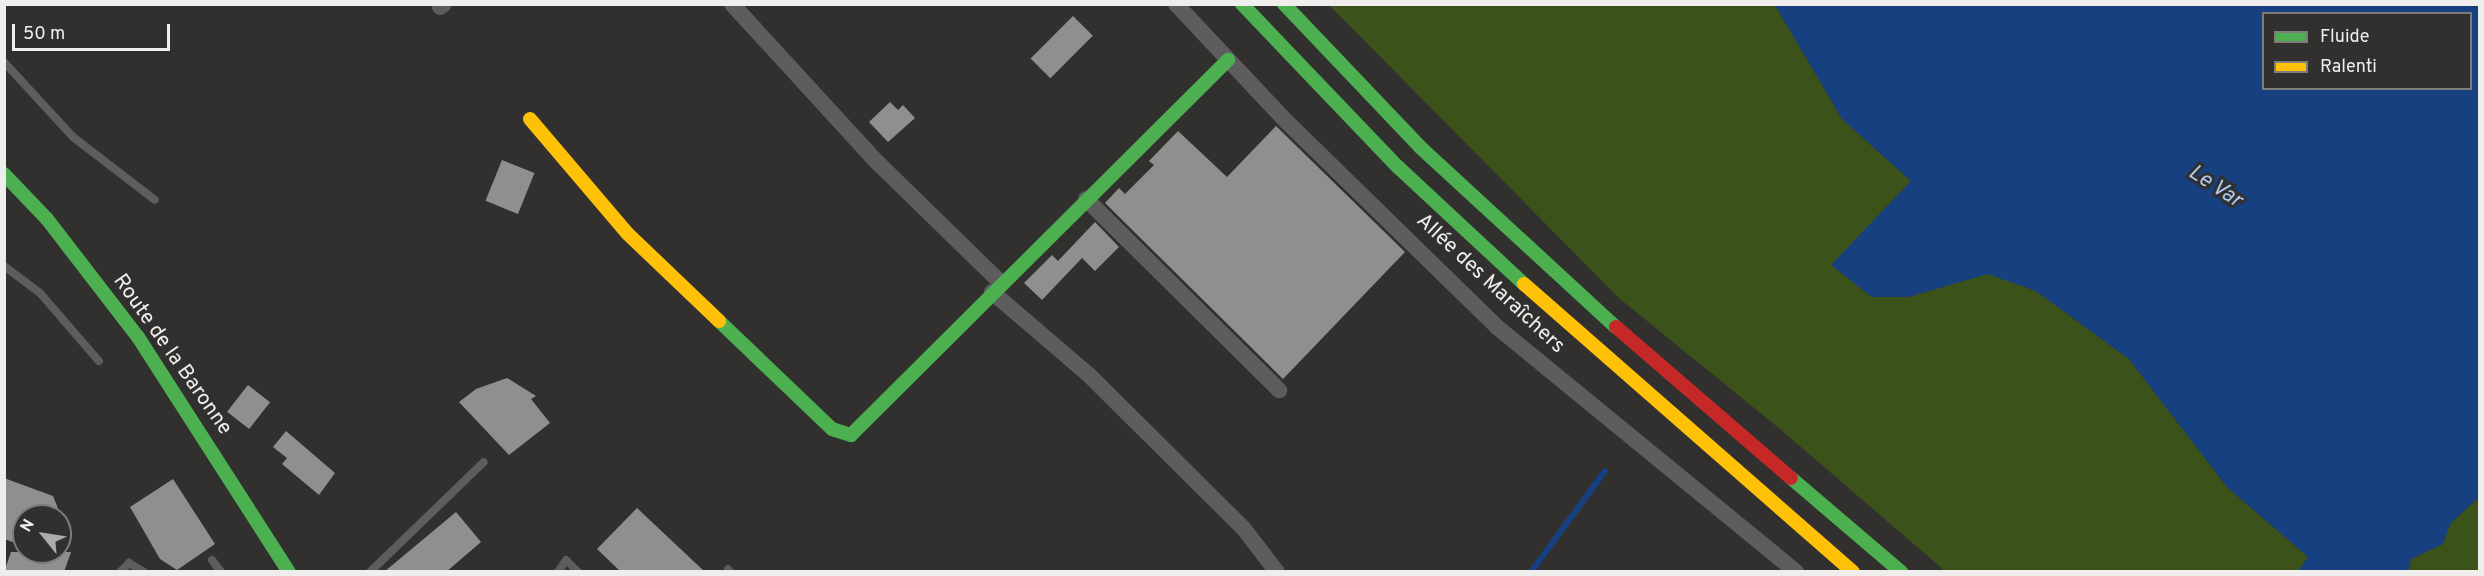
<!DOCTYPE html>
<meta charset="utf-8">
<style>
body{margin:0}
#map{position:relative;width:2484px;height:576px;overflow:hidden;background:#31302f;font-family:Overpass,sans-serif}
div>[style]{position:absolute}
.green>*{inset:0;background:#3b531a}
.water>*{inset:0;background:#174081}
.stream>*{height:6px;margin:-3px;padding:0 3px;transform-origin:3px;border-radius:3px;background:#174081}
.building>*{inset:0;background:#908f8e;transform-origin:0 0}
.lane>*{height:8px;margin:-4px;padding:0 4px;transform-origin:4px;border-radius:4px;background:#5d5d5d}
.street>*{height:16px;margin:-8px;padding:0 8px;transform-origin:8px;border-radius:8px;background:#5d5d5d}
.fast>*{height:14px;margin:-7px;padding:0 7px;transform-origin:7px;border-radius:7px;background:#4caf50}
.slow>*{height:14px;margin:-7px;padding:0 7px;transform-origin:7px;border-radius:7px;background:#ffc107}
.jam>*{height:14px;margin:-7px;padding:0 7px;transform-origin:7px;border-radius:7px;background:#c62828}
span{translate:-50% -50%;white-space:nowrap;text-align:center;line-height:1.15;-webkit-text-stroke:6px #32302e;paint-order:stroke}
.street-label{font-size:21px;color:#efeeec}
.water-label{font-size:22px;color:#aec8f1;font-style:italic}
.frame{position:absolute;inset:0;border:6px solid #efeeec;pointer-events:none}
.legend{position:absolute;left:2262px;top:12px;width:210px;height:78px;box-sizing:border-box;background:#32302e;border:2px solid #7e7c7a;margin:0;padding:8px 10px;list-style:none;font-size:18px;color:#efeeec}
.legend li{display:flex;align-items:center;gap:12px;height:30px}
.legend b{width:30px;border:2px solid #7e7c7a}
.north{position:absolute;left:12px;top:504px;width:60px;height:60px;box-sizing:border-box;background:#32302e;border:2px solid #7e7c7a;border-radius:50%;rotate:300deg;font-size:16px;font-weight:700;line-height:24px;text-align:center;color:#efeeec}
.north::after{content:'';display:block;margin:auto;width:21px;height:27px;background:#acacaa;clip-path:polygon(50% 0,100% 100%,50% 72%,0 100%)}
.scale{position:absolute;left:12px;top:24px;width:158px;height:27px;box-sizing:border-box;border:3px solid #efeeec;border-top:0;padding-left:8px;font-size:18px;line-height:21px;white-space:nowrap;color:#efeeec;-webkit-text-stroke:4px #32302e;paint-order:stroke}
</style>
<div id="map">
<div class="green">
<i style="clip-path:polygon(1329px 5px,1775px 5px,1842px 119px,1911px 181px,1832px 265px,1872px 297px,1908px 297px,1988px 273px,2036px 291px,2129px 359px,2227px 487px,2308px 557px,2298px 572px,1945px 571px,1780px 429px,1620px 299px)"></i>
<i style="clip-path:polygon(2479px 497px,2479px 571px,2408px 572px,2411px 559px,2443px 544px,2450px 524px)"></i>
</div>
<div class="water">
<i style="clip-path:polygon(evenodd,1775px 5px,2479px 5px,2479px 497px,2450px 524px,2443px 544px,2411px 559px,2408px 571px,2298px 571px,2308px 557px,2227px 487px,2129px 359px,2036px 291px,1988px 274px,1908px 297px,1872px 297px,1831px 265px,1911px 181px,1842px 119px,1775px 5px,2264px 14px,2470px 14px,2470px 88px,2264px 88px,2264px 14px)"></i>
</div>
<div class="stream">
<i style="left:1531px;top:572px;width:125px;rotate:-53.8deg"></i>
</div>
<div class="building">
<i style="left:1073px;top:16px;width:28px;height:60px;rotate:45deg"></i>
<i style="clip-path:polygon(890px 102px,898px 110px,903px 105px,915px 118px,888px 142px,869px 122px)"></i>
<i style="clip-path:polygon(1276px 126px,1405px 252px,1283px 379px,1105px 203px,1119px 188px,1125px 194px,1154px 165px,1149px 161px,1178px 131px,1227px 177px)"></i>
<i style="left:502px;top:160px;width:35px;height:44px;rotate:22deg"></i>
<i style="clip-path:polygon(1095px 222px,1119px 247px,1095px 271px,1082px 258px,1042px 300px,1024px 283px,1052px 255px,1058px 261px)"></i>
<i style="clip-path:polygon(507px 378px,536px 396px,531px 399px,550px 423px,509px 455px,459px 402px,476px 389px)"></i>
<i style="left:248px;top:385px;width:28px;height:34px;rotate:38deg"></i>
<i style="clip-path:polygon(286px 431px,335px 473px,319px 495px,282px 464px,287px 458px,273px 447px)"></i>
<i style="clip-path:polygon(4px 478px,53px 496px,61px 516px,24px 516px,24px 546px,4px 539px)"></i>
<i style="clip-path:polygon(173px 479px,215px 544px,177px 570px,160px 559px,130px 507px)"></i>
<i style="clip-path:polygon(637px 508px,705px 572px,621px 572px,597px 549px)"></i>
<i style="clip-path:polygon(456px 512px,481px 542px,446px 572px,384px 572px)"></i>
<i style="clip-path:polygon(11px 552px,71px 552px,64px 572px,4px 572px)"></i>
</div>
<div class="lane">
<i style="left:4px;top:62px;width:102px;rotate:47.4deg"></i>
<i style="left:73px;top:137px;width:103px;rotate:37.5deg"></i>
<i style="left:4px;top:266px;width:45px;rotate:36.9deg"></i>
<i style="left:40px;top:293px;width:90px;rotate:49.1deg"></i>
<i style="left:212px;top:560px;width:15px;rotate:53deg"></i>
<i style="left:728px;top:569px;width:4px;rotate:56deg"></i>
<i style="left:120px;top:572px;width:13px;rotate:-45deg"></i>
<i style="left:129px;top:563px;width:17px;rotate:31deg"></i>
<i style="left:370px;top:572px;width:158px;rotate:-44deg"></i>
<i style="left:558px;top:572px;width:14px;rotate:-56deg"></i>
<i style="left:566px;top:560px;width:17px;rotate:45deg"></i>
</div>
<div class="street">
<i style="left:732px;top:4px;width:214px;rotate:47.5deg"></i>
<i style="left:877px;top:162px;width:173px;rotate:44.3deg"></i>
<i style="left:1176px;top:4px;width:162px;rotate:46.8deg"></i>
<i style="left:1287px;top:122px;width:293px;rotate:44.3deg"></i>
<i style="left:1497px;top:327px;width:387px;rotate:39.3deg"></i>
<i style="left:440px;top:7px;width:5px;rotate:-37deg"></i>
<i style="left:1086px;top:199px;width:272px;rotate:44.7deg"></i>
<i style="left:992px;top:292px;width:128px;rotate:40.6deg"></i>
<i style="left:1089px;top:375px;width:218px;rotate:44.8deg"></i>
<i style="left:1244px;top:529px;width:54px;rotate:52.5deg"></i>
</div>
<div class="fast">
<i style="left:1242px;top:4px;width:226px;rotate:46.3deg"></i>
<i style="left:1398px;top:167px;width:172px;rotate:42.9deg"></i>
<i style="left:1284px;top:4px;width:197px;rotate:46.4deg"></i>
<i style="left:1420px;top:147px;width:266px;rotate:42.6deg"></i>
<i style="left:4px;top:174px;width:62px;rotate:46.3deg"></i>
<i style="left:47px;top:219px;width:149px;rotate:52.4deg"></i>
<i style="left:138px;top:337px;width:279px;rotate:57.3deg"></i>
<i style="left:719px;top:321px;width:156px;rotate:43.7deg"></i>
<i style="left:832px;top:429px;width:20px;rotate:18deg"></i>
<i style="left:851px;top:435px;width:532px;rotate:-44.85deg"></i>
<i style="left:1791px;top:478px;width:145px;rotate:40.5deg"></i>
</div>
<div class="slow">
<i style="left:530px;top:119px;width:151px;rotate:49.6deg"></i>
<i style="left:628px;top:234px;width:126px;rotate:43.7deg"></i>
<i style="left:1524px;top:284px;width:437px;rotate:41.2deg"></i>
</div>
<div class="jam">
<i style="left:1616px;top:327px;width:231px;rotate:40.8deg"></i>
</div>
<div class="street-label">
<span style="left:1490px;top:284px;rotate:43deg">Allée des Maraîchers</span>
<span style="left:172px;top:355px;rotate:55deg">Route de la Baronne</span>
</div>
<div class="water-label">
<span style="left:2215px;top:187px;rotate:33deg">Le Var</span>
</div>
<div class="frame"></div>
<ul class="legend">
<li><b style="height:8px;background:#4caf50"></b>Fluide</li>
<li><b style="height:8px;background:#ffc107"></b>Ralenti</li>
</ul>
<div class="north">N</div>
<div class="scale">50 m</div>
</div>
